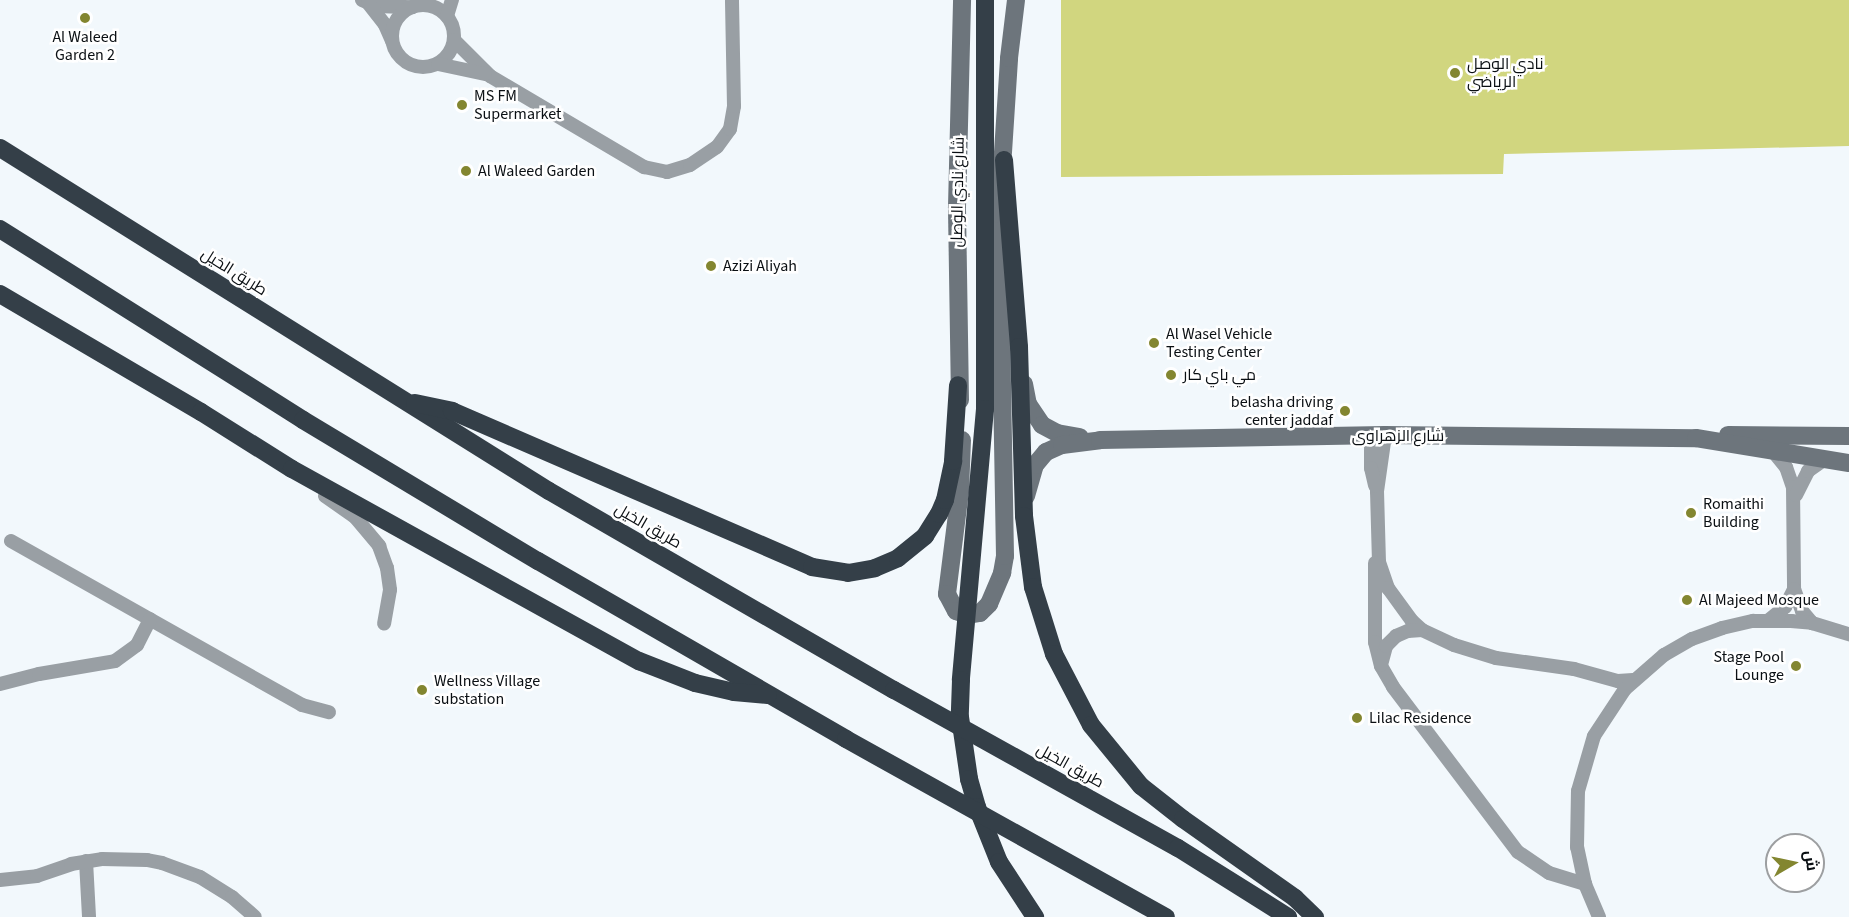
<!DOCTYPE html>
<meta charset="utf-8">
<style>
body{margin:0}
#map{position:relative;width:1849px;height:917px;overflow:hidden;background:#f2f8fc;font-family:"Source Sans 3",Cairo,sans-serif}
div>[style]{position:absolute}
.green>*{inset:0;background:#d1d67f}
.street>*{height:14px;margin:-7px;padding:0 7px;transform-origin:7px;border-radius:7px;background:#999fa4}
.street>.ring{margin:-7px;padding:0;box-sizing:content-box;background:none;border:14px solid #999fa4;border-radius:50%}
.secondary>*{height:18px;margin:-9px;padding:0 9px;transform-origin:9px;border-radius:9px;background:#6d757c}
.highway>*{height:18px;margin:-9px;padding:0 9px;transform-origin:9px;border-radius:9px;background:#343f48}
.dots>*{width:16px;height:16px;translate:-50% -50%;box-sizing:border-box;border:3px solid #fff;border-radius:50%}
span{translate:-50% -50%;white-space:nowrap;text-align:center;line-height:1.15;-webkit-text-stroke:5px #fff;paint-order:stroke}
.poi-label{font-size:16px;color:#0a0f13}
.left{translate:0 -50%;text-align:left}
.right{translate:-100% -50%;text-align:right}
.street-label{font-size:16px;color:#0a0f13}
.north{position:absolute;left:1765px;top:833px;width:60px;height:60px;box-sizing:border-box;background:#fff;border:2px solid #9d9fa1;border-radius:50%;rotate:81deg;font-size:16px;font-weight:700;line-height:24px;text-align:center;color:#0a0f13}
.north::after{content:'';display:block;margin:auto;width:21px;height:27px;background:#838630;clip-path:polygon(50% 0,100% 100%,50% 72%,0 100%)}
</style>
<div id="map">
<div class="green">
<i style="clip-path:polygon(1061px 0,1849px 0,1849px 146px,1504px 154px,1503px 174px,1061px 177px)"></i>
</div>
<div class="street">
<i style="left:362px;top:0;width:15px;rotate:23deg"></i>
<i style="left:376px;top:6px;width:36px;rotate:2deg"></i>
<i style="left:368px;top:3px;width:28px;rotate:52deg"></i>
<i style="left:385px;top:25px;width:17px;rotate:66deg"></i>
<i class="ring" style="left:392px;top:5px;width:48px;height:48px"></i>
<i style="left:447px;top:16px;width:17px;rotate:-73deg"></i>
<i style="left:454px;top:40px;width:51px;rotate:45deg"></i>
<i style="left:490px;top:76px;width:179px;rotate:30.6deg"></i>
<i style="left:644px;top:167px;width:24px;rotate:12deg"></i>
<i style="left:667px;top:172px;width:24px;rotate:-17deg"></i>
<i style="left:690px;top:165px;width:32px;rotate:-34deg"></i>
<i style="left:717px;top:147px;width:22px;rotate:-54deg"></i>
<i style="left:730px;top:129px;width:23px;rotate:-80deg"></i>
<i style="left:734px;top:106px;width:106px;rotate:-91.1deg"></i>
<i style="left:438px;top:64px;width:48px;rotate:12deg"></i>
<i style="left:1385px;top:435px;width:57px;rotate:98.1deg"></i>
<i style="left:1377px;top:491px;width:71px;rotate:88.4deg"></i>
<i style="left:1379px;top:562px;width:28px;rotate:71deg"></i>
<i style="left:1388px;top:588px;width:41px;rotate:54deg"></i>
<i style="left:1412px;top:621px;width:13px;rotate:42deg"></i>
<i style="left:1422px;top:630px;width:35px;rotate:25deg"></i>
<i style="left:1454px;top:645px;width:44px;rotate:17.2deg"></i>
<i style="left:1496px;top:658px;width:79px;rotate:8deg"></i>
<i style="left:1574px;top:669px;width:46px;rotate:15.3deg"></i>
<i style="left:1618px;top:681px;width:15px;rotate:-4deg"></i>
<i style="left:1371px;top:436px;width:32px;rotate:90deg"></i>
<i style="left:1371px;top:468px;width:18px;rotate:77deg"></i>
<i style="left:1772px;top:450px;width:22px;rotate:51deg"></i>
<i style="left:1786px;top:467px;width:21px;rotate:71deg"></i>
<i style="left:1793px;top:487px;width:102px;rotate:89.4deg"></i>
<i style="left:1794px;top:589px;width:23px;rotate:70deg"></i>
<i style="left:1802px;top:611px;width:16px;rotate:50deg"></i>
<i style="left:1796px;top:495px;width:27px;rotate:-63deg"></i>
<i style="left:1808px;top:471px;width:19px;rotate:-35deg"></i>
<i style="left:325px;top:496px;width:37px;rotate:35deg"></i>
<i style="left:355px;top:517px;width:38px;rotate:50deg"></i>
<i style="left:379px;top:546px;width:23px;rotate:70deg"></i>
<i style="left:387px;top:568px;width:22px;rotate:82deg"></i>
<i style="left:390px;top:590px;width:34px;rotate:100deg"></i>
<i style="left:11px;top:541px;width:334px;rotate:29.4deg"></i>
<i style="left:302px;top:705px;width:28px;rotate:15deg"></i>
<i style="left:1375px;top:563px;width:79px;rotate:90deg"></i>
<i style="left:1375px;top:642px;width:25px;rotate:76deg"></i>
<i style="left:1381px;top:666px;width:24px;rotate:60deg"></i>
<i style="left:1393px;top:687px;width:207px;rotate:52.9deg"></i>
<i style="left:1518px;top:852px;width:37px;rotate:34deg"></i>
<i style="left:1549px;top:873px;width:38px;rotate:17deg"></i>
<i style="left:1769px;top:620px;width:21px;rotate:-39deg"></i>
<i style="left:1785px;top:607px;width:20px;rotate:-63deg"></i>
<i style="left:1381px;top:665px;width:20px;rotate:-75deg"></i>
<i style="left:1386px;top:646px;width:14px;rotate:-45deg"></i>
<i style="left:1396px;top:636px;width:13px;rotate:-23deg"></i>
<i style="left:1408px;top:631px;width:14px;rotate:-4deg"></i>
<i style="left:0;top:684px;width:40px;rotate:-14.4deg"></i>
<i style="left:39px;top:674px;width:77px;rotate:-9.7deg"></i>
<i style="left:115px;top:661px;width:27px;rotate:-36deg"></i>
<i style="left:137px;top:645px;width:29px;rotate:-63deg"></i>
<i style="left:86px;top:861px;width:56px;rotate:86.9deg"></i>
<i style="left:0;top:880px;width:37px;rotate:-6deg"></i>
<i style="left:37px;top:876px;width:36px;rotate:-19deg"></i>
<i style="left:71px;top:864px;width:31px;rotate:-9deg"></i>
<i style="left:102px;top:859px;width:45px;rotate:1.3deg"></i>
<i style="left:147px;top:860px;width:15px;rotate:11deg"></i>
<i style="left:162px;top:863px;width:40px;rotate:20.2deg"></i>
<i style="left:200px;top:877px;width:38px;rotate:32deg"></i>
<i style="left:232px;top:897px;width:30px;rotate:41deg"></i>
<i style="left:1599px;top:917px;width:36px;rotate:-113deg"></i>
<i style="left:1585px;top:884px;width:38px;rotate:-102deg"></i>
<i style="left:1577px;top:847px;width:56px;rotate:-89deg"></i>
<i style="left:1578px;top:791px;width:57px;rotate:-73.8deg"></i>
<i style="left:1594px;top:736px;width:56px;rotate:-56.6deg"></i>
<i style="left:1625px;top:689px;width:52px;rotate:-41.1deg"></i>
<i style="left:1664px;top:655px;width:32px;rotate:-30deg"></i>
<i style="left:1692px;top:639px;width:32px;rotate:-20deg"></i>
<i style="left:1722px;top:628px;width:32px;rotate:-13deg"></i>
<i style="left:1753px;top:621px;width:38px"></i>
<i style="left:1791px;top:621px;width:21px;rotate:5deg"></i>
<i style="left:1812px;top:623px;width:39px;rotate:17deg"></i>
</div>
<div class="secondary">
<i style="left:1024px;top:384px;width:20px;rotate:79deg"></i>
<i style="left:1028px;top:404px;width:25px;rotate:56deg"></i>
<i style="left:1042px;top:425px;width:17px;rotate:28deg"></i>
<i style="left:1057px;top:433px;width:23px;rotate:10deg"></i>
<i style="left:960px;top:400px;width:193px;rotate:-90.9deg"></i>
<i style="left:957px;top:207px;width:207px;rotate:-88.6deg"></i>
<i style="left:1728px;top:435px;width:121px;rotate:0.5deg"></i>
<i style="left:962px;top:440px;width:51px;rotate:92.2deg"></i>
<i style="left:960px;top:491px;width:104px;rotate:97.2deg"></i>
<i style="left:947px;top:594px;width:19px;rotate:62deg"></i>
<i style="left:956px;top:611px;width:12px;rotate:20deg"></i>
<i style="left:967px;top:615px;width:13px;rotate:-9deg"></i>
<i style="left:980px;top:613px;width:13px;rotate:-45deg"></i>
<i style="left:989px;top:604px;width:34px;rotate:-67deg"></i>
<i style="left:1002px;top:573px;width:17px;rotate:-80deg"></i>
<i style="left:1005px;top:556px;width:342px;rotate:-91deg"></i>
<i style="left:999px;top:214px;width:156px;rotate:-86.3deg"></i>
<i style="left:1009px;top:58px;width:58px;rotate:-83.1deg"></i>
<i style="left:1026px;top:496px;width:32px;rotate:-74deg"></i>
<i style="left:1035px;top:465px;width:17px;rotate:-50deg"></i>
<i style="left:1046px;top:452px;width:17px;rotate:-24deg"></i>
<i style="left:1062px;top:445px;width:38px;rotate:-7deg"></i>
<i style="left:1100px;top:440px;width:285px;rotate:-1deg"></i>
<i style="left:1385px;top:435px;width:311px;rotate:0.6deg"></i>
<i style="left:1696px;top:438px;width:155px;rotate:9.3deg"></i>
</div>
<div class="highway">
<i style="left:985px;top:0;width:409px;rotate:90deg"></i>
<i style="left:985px;top:409px;width:272px;rotate:95.1deg"></i>
<i style="left:961px;top:680px;width:37px;rotate:92deg"></i>
<i style="left:960px;top:717px;width:63px;rotate:81.7deg"></i>
<i style="left:969px;top:779px;width:29px;rotate:74deg"></i>
<i style="left:977px;top:807px;width:59px;rotate:68.2deg"></i>
<i style="left:999px;top:862px;width:66px;rotate:56.8deg"></i>
<i style="left:0;top:148px;width:647px;rotate:32deg"></i>
<i style="left:549px;top:491px;width:398px;rotate:30deg"></i>
<i style="left:894px;top:690px;width:325px;rotate:29.1deg"></i>
<i style="left:1178px;top:848px;width:130px;rotate:32.1deg"></i>
<i style="left:1004px;top:160px;width:188px;rotate:85.4deg"></i>
<i style="left:1019px;top:347px;width:169px;rotate:88.3deg"></i>
<i style="left:1024px;top:516px;width:72px;rotate:82.8deg"></i>
<i style="left:1033px;top:587px;width:70px;rotate:72.6deg"></i>
<i style="left:1054px;top:654px;width:80px;rotate:62.5deg"></i>
<i style="left:1091px;top:725px;width:79px;rotate:50.7deg"></i>
<i style="left:1141px;top:786px;width:53px;rotate:38.2deg"></i>
<i style="left:1183px;top:819px;width:137px;rotate:35.2deg"></i>
<i style="left:1295px;top:898px;width:28px;rotate:44deg"></i>
<i style="left:0;top:229px;width:358px;rotate:32.2deg"></i>
<i style="left:303px;top:420px;width:274px;rotate:31deg"></i>
<i style="left:538px;top:561px;width:356px;rotate:30deg"></i>
<i style="left:846px;top:739px;width:366px;rotate:29.1deg"></i>
<i style="left:0;top:294px;width:233px;rotate:30.4deg"></i>
<i style="left:201px;top:412px;width:107px;rotate:32.1deg"></i>
<i style="left:292px;top:469px;width:397px;rotate:29deg"></i>
<i style="left:639px;top:661px;width:60px;rotate:21.4deg"></i>
<i style="left:695px;top:683px;width:40px;rotate:13deg"></i>
<i style="left:734px;top:692px;width:34px;rotate:5deg"></i>
<i style="left:415px;top:403px;width:38px;rotate:12deg"></i>
<i style="left:452px;top:411px;width:392px;rotate:23.4deg"></i>
<i style="left:812px;top:567px;width:36px;rotate:9deg"></i>
<i style="left:848px;top:573px;width:27px;rotate:-10deg"></i>
<i style="left:875px;top:568px;width:25px;rotate:-23deg"></i>
<i style="left:898px;top:558px;width:35px;rotate:-39deg"></i>
<i style="left:925px;top:536px;width:26px;rotate:-58deg"></i>
<i style="left:939px;top:514px;width:15px;rotate:-67deg"></i>
<i style="left:945px;top:500px;width:40px;rotate:-78deg"></i>
<i style="left:953px;top:461px;width:76px;rotate:-86.2deg"></i>
</div>
<div class="dots">
<i style="left:85px;top:18px;background:#838630"></i>
<i style="left:1455px;top:73px;background:#838630"></i>
<i style="left:462px;top:105px;background:#838630"></i>
<i style="left:466px;top:171px;background:#838630"></i>
<i style="left:711px;top:266px;background:#838630"></i>
<i style="left:1154px;top:343px;background:#838630"></i>
<i style="left:1171px;top:375px;background:#838630"></i>
<i style="left:1345px;top:411px;background:#838630"></i>
<i style="left:1691px;top:513px;background:#838630"></i>
<i style="left:1687px;top:600px;background:#838630"></i>
<i style="left:1796px;top:666px;background:#838630"></i>
<i style="left:422px;top:690px;background:#838630"></i>
<i style="left:1357px;top:718px;background:#838630"></i>
</div>
<div class="poi-label">
<span style="left:85px;top:46px">Al Waleed<br>Garden 2</span>
<span class="left" style="left:1467px;top:73px">نادي الوصل<br>الرياضي</span>
<span class="left" style="left:474px;top:105px">MS FM<br>Supermarket</span>
<span class="left" style="left:478px;top:171px">Al Waleed Garden</span>
<span class="left" style="left:723px;top:266px">Azizi Aliyah</span>
<span class="left" style="left:1166px;top:343px">Al Wasel Vehicle<br>Testing Center</span>
<span class="left" style="left:1183px;top:375px">مي باي كار</span>
<span class="right" style="left:1333px;top:411px">belasha driving<br>center jaddaf</span>
<span class="left" style="left:1703px;top:513px">Romaithi<br>Building</span>
<span class="left" style="left:1699px;top:600px">Al Majeed Mosque</span>
<span class="right" style="left:1784px;top:666px">Stage Pool<br>Lounge</span>
<span class="left" style="left:434px;top:690px">Wellness Village<br>substation</span>
<span class="left" style="left:1369px;top:718px">Lilac Residence</span>
</div>
<div class="street-label">
<span style="left:958px;top:192px;rotate:-89deg">شارع نادي الوصل</span>
<span style="left:234px;top:272px;rotate:32deg">طريق الخيل</span>
<span style="left:1398px;top:436px">شارع الزهراوى</span>
<span style="left:648px;top:526px;rotate:30deg">طريق الخيل</span>
<span style="left:1070px;top:766px;rotate:29deg">طريق الخيل</span>
</div>
<div class="north">ش</div>
</div>
